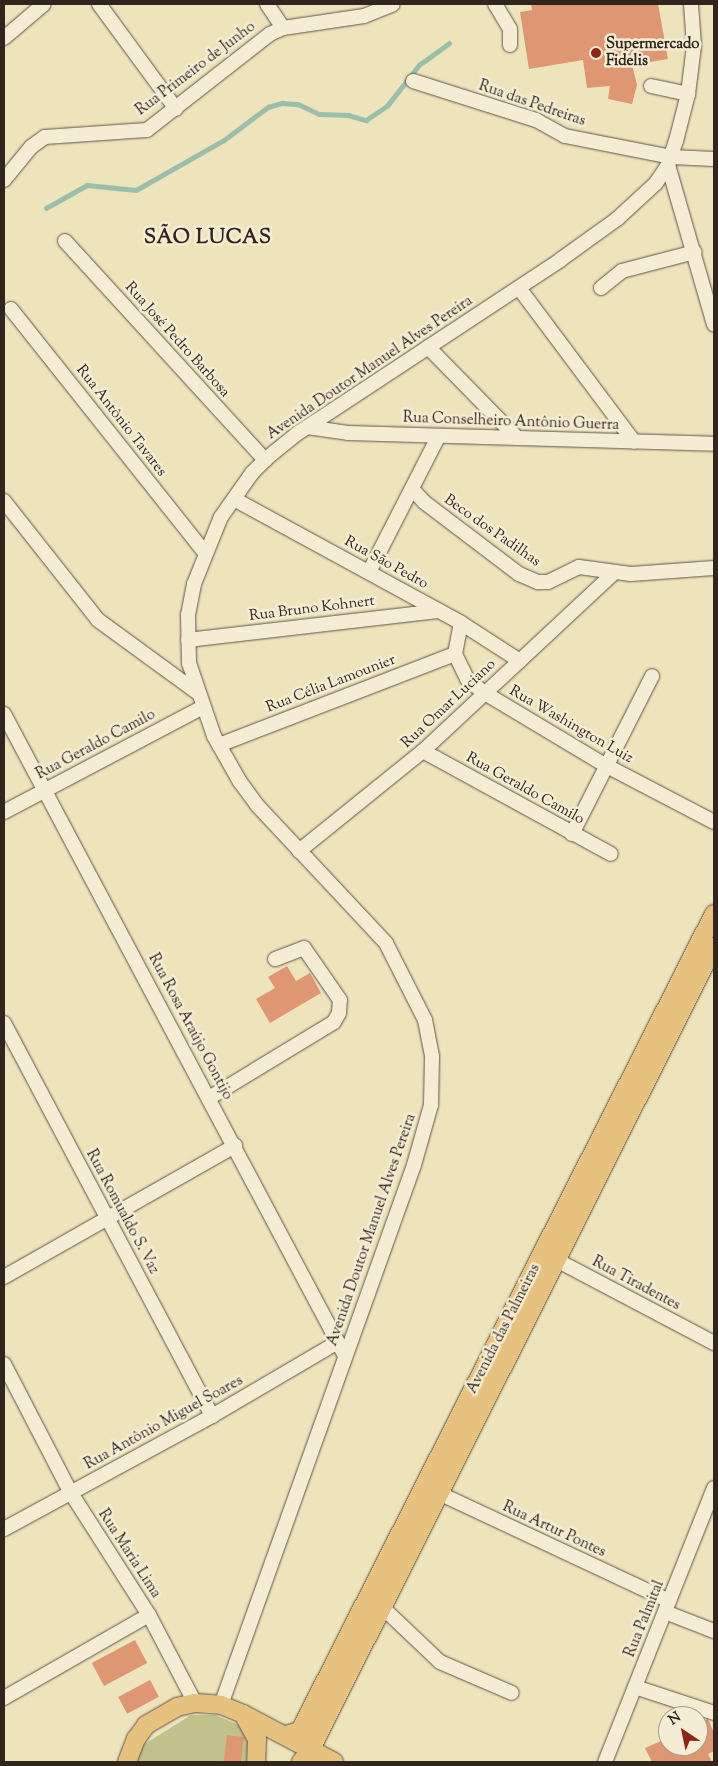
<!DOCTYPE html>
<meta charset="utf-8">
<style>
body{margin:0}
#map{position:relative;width:718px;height:1766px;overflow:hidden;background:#eee4bc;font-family:"Sorts Mill Goudy",serif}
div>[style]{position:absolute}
.green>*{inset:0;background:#c0c28b}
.stream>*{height:4.5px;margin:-2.25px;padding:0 2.25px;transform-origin:2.25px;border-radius:2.25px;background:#9bbfab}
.building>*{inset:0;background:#de9772;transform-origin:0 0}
.roads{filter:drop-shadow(0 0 1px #605546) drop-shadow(0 0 1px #605546)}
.minor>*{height:14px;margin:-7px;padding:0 7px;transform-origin:7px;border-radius:7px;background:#f4edd3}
.major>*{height:18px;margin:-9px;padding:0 9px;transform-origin:9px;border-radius:9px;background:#e7c27e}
.dots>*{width:14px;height:14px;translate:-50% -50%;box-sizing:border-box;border:2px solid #f4edd3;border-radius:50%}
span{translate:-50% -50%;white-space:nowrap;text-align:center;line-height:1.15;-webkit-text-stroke:5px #f4edd3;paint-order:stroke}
.poi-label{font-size:15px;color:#31251f;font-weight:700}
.left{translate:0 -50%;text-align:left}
.street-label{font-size:15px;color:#31251f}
.district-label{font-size:20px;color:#31251f;font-weight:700;letter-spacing:1px}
.frame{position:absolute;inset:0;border:5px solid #31251f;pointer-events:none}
.north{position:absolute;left:658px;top:1706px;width:50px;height:50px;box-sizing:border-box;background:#f4edd3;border:1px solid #a69d8b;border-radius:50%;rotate:326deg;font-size:14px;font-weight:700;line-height:20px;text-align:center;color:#31251f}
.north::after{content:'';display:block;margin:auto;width:18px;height:22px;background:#8f2418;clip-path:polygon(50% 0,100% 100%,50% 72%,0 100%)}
</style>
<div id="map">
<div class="green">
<i style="clip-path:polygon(191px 1715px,215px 1715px,239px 1725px,250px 1736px,250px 1762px,134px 1762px,143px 1745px)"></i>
</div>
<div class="stream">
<i style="left:46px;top:208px;width:47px;rotate:-29.3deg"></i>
<i style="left:87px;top:185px;width:49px;rotate:5.8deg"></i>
<i style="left:136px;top:190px;width:101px;rotate:-29.6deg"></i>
<i style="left:224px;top:140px;width:55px;rotate:-36.9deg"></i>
<i style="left:268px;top:107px;width:15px;rotate:-16deg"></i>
<i style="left:282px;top:103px;width:16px;rotate:4deg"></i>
<i style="left:298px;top:104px;width:23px;rotate:25deg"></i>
<i style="left:319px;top:114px;width:29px;rotate:2deg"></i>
<i style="left:348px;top:115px;width:19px;rotate:16deg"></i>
<i style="left:366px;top:120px;width:25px;rotate:-34deg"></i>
<i style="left:387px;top:106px;width:52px;rotate:-52deg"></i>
<i style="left:419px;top:65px;width:37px;rotate:-36deg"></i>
</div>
<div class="building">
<i style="clip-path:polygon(531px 4px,658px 4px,668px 59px,632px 65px,637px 85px,632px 104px,608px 99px,610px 86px,587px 88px,583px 60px,529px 69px,520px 12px,532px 10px)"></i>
<i style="clip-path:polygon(287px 966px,296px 981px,310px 973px,321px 993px,270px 1023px,256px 999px,275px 988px,268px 977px)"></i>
<i style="left:135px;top:1640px;width:26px;height:49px;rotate:62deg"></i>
<i style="left:150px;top:1680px;width:19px;height:36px;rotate:62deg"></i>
<i style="clip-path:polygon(708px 1719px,714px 1733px,714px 1751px,708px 1754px,712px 1762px,652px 1762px,645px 1748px,668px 1738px,668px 1746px,698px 1746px,698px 1724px)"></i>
<i style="left:227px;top:1735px;width:17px;height:26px;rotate:7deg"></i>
</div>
<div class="roads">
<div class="minor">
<i style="left:99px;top:4px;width:130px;rotate:53.7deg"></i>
<i style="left:267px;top:4px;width:29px;rotate:56deg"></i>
<i style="left:495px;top:4px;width:29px;rotate:59deg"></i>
<i style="left:510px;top:29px;width:16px;rotate:90deg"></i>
<i style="left:4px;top:38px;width:52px;rotate:-40.4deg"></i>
<i style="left:413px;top:81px;width:129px;rotate:17.6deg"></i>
<i style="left:536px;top:120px;width:33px;rotate:29deg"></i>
<i style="left:565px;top:136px;width:108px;rotate:11.2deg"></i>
<i style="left:671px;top:157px;width:43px;rotate:2.7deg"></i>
<i style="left:651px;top:86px;width:38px;rotate:12deg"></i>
<i style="left:668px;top:165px;width:166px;rotate:73.9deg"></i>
<i style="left:4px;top:180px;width:43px;rotate:-50.7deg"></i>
<i style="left:31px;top:147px;width:17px;rotate:-36deg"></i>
<i style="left:45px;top:137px;width:102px;rotate:-3.9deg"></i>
<i style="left:147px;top:130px;width:156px;rotate:-38deg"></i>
<i style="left:270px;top:34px;width:14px;rotate:-25deg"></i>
<i style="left:283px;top:28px;width:82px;rotate:-8.4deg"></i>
<i style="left:364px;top:16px;width:31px;rotate:-22deg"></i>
<i style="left:65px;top:241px;width:297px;rotate:47.6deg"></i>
<i style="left:519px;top:288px;width:192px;rotate:53.2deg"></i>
<i style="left:601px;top:288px;width:27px;rotate:-39deg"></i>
<i style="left:622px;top:271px;width:75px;rotate:-14.6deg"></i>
<i style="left:11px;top:309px;width:312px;rotate:51.5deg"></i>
<i style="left:428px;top:347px;width:127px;rotate:45.6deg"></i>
<i style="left:307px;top:427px;width:41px;rotate:8.3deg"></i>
<i style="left:348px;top:433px;width:366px;rotate:1.7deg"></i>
<i style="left:413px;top:490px;width:16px;rotate:47deg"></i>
<i style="left:424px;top:502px;width:119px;rotate:37.2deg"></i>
<i style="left:519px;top:574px;width:21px;rotate:23deg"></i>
<i style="left:538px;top:582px;width:10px"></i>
<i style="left:548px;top:582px;width:34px;rotate:-26deg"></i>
<i style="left:579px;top:567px;width:52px;rotate:7.7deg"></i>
<i style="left:631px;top:574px;width:83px;rotate:-4.1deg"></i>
<i style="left:234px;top:499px;width:259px;rotate:28.6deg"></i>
<i style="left:461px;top:623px;width:70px;rotate:32.8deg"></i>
<i style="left:4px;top:501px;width:152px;rotate:51.7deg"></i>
<i style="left:98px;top:620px;width:124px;rotate:36.1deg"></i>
<i style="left:369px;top:572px;width:152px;rotate:-62.9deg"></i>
<i style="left:461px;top:623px;width:32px;rotate:101deg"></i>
<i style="left:455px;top:654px;width:28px;rotate:64deg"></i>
<i style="left:467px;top:679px;width:21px;rotate:39deg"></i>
<i style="left:483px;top:692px;width:142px;rotate:30.9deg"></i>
<i style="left:605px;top:765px;width:123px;rotate:27.6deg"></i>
<i style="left:188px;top:640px;width:253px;rotate:-6.6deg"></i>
<i style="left:4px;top:714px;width:727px;rotate:62.02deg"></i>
<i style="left:219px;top:745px;width:253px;rotate:-21.1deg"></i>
<i style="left:423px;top:751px;width:214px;rotate:28.7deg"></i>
<i style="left:4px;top:812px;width:225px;rotate:-27.8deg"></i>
<i style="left:572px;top:834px;width:177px;rotate:-63.1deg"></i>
<i style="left:299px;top:851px;width:159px;rotate:-38.9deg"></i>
<i style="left:423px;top:751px;width:261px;rotate:-43deg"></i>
<i style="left:4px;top:1023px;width:445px;rotate:62.1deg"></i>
<i style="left:209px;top:1098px;width:146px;rotate:-31.3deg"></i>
<i style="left:334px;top:1022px;width:10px;rotate:-61deg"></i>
<i style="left:339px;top:1013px;width:13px;rotate:-86deg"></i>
<i style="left:340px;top:1000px;width:63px;rotate:-124.7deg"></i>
<i style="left:304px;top:948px;width:31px;rotate:159deg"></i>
<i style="left:549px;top:1256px;width:187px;rotate:27.8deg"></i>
<i style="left:4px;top:1277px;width:266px;rotate:-29.6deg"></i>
<i style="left:4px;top:1364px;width:145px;rotate:62.6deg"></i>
<i style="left:71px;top:1493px;width:145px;rotate:57.4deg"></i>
<i style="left:149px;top:1615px;width:99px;rotate:62.4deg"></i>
<i style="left:430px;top:1489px;width:264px;rotate:25.1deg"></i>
<i style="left:4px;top:1529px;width:237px;rotate:-28.5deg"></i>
<i style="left:212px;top:1416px;width:146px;rotate:-30.4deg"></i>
<i style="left:381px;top:1606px;width:81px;rotate:43.5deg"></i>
<i style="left:440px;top:1662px;width:78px;rotate:23.3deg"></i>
<i style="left:665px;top:1612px;width:53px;rotate:21.2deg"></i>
<i style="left:635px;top:1687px;width:83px;rotate:18.2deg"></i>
<i style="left:4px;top:1698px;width:167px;rotate:-29.8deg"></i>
<i style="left:221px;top:1705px;width:573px;rotate:-70.33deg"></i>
<i style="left:414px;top:1165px;width:62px;rotate:-74.2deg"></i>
<i style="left:431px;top:1105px;width:49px;rotate:-88.8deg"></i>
<i style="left:432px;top:1056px;width:37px;rotate:-101deg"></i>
<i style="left:425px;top:1020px;width:86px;rotate:-116.9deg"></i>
<i style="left:386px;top:943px;width:189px;rotate:-133.1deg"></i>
<i style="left:257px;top:805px;width:29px;rotate:-126deg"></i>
<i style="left:240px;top:782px;width:53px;rotate:-119.5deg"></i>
<i style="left:214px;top:736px;width:77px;rotate:-108.9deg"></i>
<i style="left:189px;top:663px;width:48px;rotate:-91.2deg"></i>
<i style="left:188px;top:615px;width:32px;rotate:-79deg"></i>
<i style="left:194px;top:584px;width:72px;rotate:-68.1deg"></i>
<i style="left:221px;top:517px;width:54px;rotate:-54.8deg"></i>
<i style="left:252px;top:473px;width:21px;rotate:-45deg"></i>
<i style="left:267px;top:458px;width:40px;rotate:-39deg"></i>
<i style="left:298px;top:433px;width:314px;rotate:-33.4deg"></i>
<i style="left:560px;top:260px;width:70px;rotate:-35.7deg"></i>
<i style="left:617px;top:219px;width:53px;rotate:-42.7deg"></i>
<i style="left:656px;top:183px;width:22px;rotate:-56deg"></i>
<i style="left:668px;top:165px;width:25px;rotate:-72deg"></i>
<i style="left:676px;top:141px;width:49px;rotate:-75.7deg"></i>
<i style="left:688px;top:94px;width:48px;rotate:-82.9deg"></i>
<i style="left:694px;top:46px;width:42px;rotate:-94.1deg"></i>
<i style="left:605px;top:1762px;width:295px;rotate:-68.3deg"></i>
</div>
<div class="major">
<i style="left:243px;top:1714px;width:29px;rotate:61deg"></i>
<i style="left:257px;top:1739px;width:23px;rotate:92deg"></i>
<i style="left:286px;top:1735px;width:15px;rotate:-16deg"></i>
<i style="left:300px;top:1731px;width:916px;rotate:-63.13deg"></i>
<i style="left:127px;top:1762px;width:25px;rotate:-69deg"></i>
<i style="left:136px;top:1739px;width:17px;rotate:-54deg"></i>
<i style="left:146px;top:1725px;width:36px;rotate:-30deg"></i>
<i style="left:177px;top:1707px;width:18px;rotate:-13deg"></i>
<i style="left:195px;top:1703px;width:26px;rotate:4deg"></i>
<i style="left:221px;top:1705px;width:24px;rotate:22deg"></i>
<i style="left:243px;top:1714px;width:103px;rotate:27.8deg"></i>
<i style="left:301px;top:1762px;width:16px;rotate:-52deg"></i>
<i style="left:311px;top:1749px;width:898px;rotate:-63.35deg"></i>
</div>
</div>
<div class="dots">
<i style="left:596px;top:53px;background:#8f2418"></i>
</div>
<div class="poi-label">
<span class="left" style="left:606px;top:53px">Supermercado<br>Fidelis</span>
</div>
<div class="street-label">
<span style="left:196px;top:69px;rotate:-37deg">Rua Primeiro de Junho</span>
<span style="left:532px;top:104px;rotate:19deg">Rua das Pedreiras</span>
<span style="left:177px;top:340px;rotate:48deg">Rua José Pedro Barbosa</span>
<span style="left:370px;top:368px;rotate:-34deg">Avenida Doutor Manuel Alves Pereira</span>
<span style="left:121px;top:421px;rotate:52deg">Rua Antônio Tavares</span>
<span style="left:511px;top:422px;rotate:2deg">Rua Conselheiro Antônio Guerra</span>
<span style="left:492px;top:531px;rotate:35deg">Beco dos Padilhas</span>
<span style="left:386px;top:563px;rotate:29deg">Rua São Pedro</span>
<span style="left:312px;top:609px;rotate:-7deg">Rua Bruno Kohnert</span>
<span style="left:331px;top:684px;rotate:-21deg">Rua Célia Lamounier</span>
<span style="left:449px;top:704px;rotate:-43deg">Rua Omar Luciano</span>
<span style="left:571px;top:725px;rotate:30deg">Rua Washington Luiz</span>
<span style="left:96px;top:745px;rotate:-28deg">Rua Geraldo Camilo</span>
<span style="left:525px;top:789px;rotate:29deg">Rua Geraldo Camilo</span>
<span style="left:190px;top:1027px;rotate:62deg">Rua Rosa Araújo Gontijo</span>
<span style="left:122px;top:1212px;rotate:62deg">Rua Romualdo S. Vaz</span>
<span style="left:372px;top:1230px;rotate:-71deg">Avenida Doutor Manuel Alves Pereira</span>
<span style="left:636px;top:1284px;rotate:28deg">Rua Tiradentes</span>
<span style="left:504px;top:1329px;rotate:-63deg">Avenida das Palmeiras</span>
<span style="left:164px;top:1423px;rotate:-29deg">Rua Antônio Miguel Soares</span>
<span style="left:554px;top:1530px;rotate:25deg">Rua Artur Pontes</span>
<span style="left:129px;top:1554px;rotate:57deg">Rua Maria Lima</span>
<span style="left:645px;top:1619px;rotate:-68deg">Rua Palmital</span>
</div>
<div class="district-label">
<span style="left:208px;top:238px">SÃO LUCAS</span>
</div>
<div class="frame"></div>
<div class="north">N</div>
</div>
